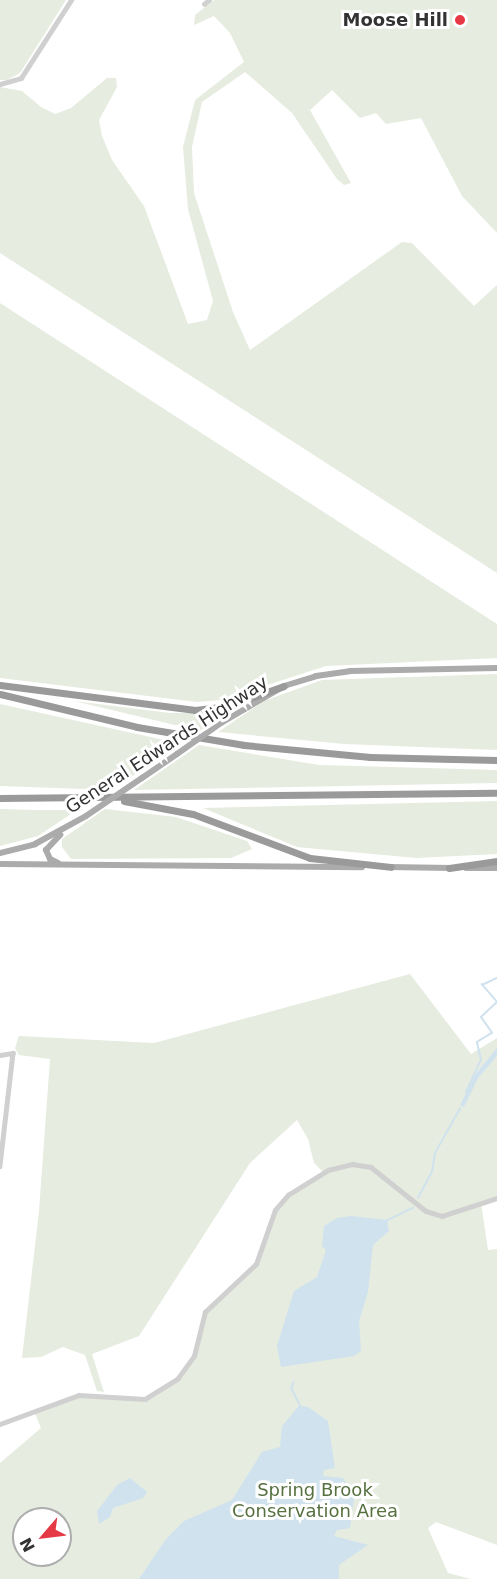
<!DOCTYPE html>
<style>
body{margin:0}
#map{position:relative;width:497px;height:1579px;overflow:hidden;background:#fff;font-family:"DejaVu Sans",sans-serif}
div>[style]{position:absolute}
.green>*{inset:0;background:#e6ecdf}
.water>*{inset:0;background:#cfe2ee}
.stream>*{height:1.5px;margin:-0.75px;padding:0 0.75px;transform-origin:0.75px;border-radius:0.75px;background:#cfe2ee}
.minor>*{height:4.5px;margin:-2.25px;padding:0 2.25px;transform-origin:2.25px;border-radius:2.25px;background:#d0d0d0}
.major>*{height:6px;margin:-3px;padding:0 3px;transform-origin:3px;border-radius:3px;background:#ababab}
.highway>*{height:7px;margin:-3.5px;padding:0 3.5px;transform-origin:3.5px;border-radius:3.5px;background:#9a9a9a}
.major-bridge>*{height:6px;margin:-3px;padding:0 3px;transform-origin:3px;border-radius:3px;background:#ababab}
.dots>*{width:16px;height:16px;translate:-50% -50%;box-sizing:border-box;border:3px solid #fff;border-radius:50%}
span{translate:-50% -50%;white-space:nowrap;text-align:center;line-height:1.15;-webkit-text-stroke:6px #fff;paint-order:stroke}
.poi-label{font-size:18px;color:#333;font-weight:700}
.right{translate:-100% -50%;text-align:right}
.street-label{font-size:18px;color:#333}
.park-label{font-size:18px;color:#56703f}
.north{position:absolute;left:12px;top:1507px;width:60px;height:60px;box-sizing:border-box;background:#fff;border:2px solid #adadad;border-radius:50%;rotate:242deg;font-size:16px;font-weight:700;line-height:24px;text-align:center;color:#333}
.north::after{content:'';display:block;margin:auto;width:21px;height:27px;background:#e63946;clip-path:polygon(50% 0,100% 100%,50% 72%,0 100%)}
</style>
<div id="map">
<div class="green">
<i style="clip-path:polygon(0 0,66px 0,20px 73px,7px 80px,0 80px)"></i>
<i style="clip-path:polygon(214px 0,497px 0,497px 233px,462px 196px,421px 118px,386px 124px,376px 113px,360px 118px,332px 90px,310px 110px,351px 183px,344px 185px,337px 179px,292px 113px,245px 72px,202px 102px,192px 147px,194px 193px,233px 312px,250px 350px,402px 242px,412px 243px,474px 306px,497px 285px,497px 573px,0 253px,0 87px,22px 91px,41px 107px,55px 114px,71px 108px,107px 78px,116px 78px,117px 87px,99px 120px,102px 136px,112px 160px,144px 206px,188px 324px,207px 320px,213px 301px,188px 209px,183px 147px,195px 100px,244px 62px,230px 33px,214px 16px,194px 25px,195px 15px)"></i>
<i style="clip-path:polygon(0 303px,497px 624px,497px 658px,326px 666px,221px 700px,197px 702px,0 678px)"></i>
<i style="clip-path:polygon(497px 674px,497px 750px,344px 744px,218px 732px,264px 701px,322px 680px)"></i>
<i style="clip-path:polygon(74px 701px,170px 713px,219px 713px,221px 716px,200px 731px)"></i>
<i style="clip-path:polygon(0 704px,164px 740px,181px 743px,112px 790px,0 786px)"></i>
<i style="clip-path:polygon(199px 745px,319px 765px,497px 770px,497px 783px,134px 790px)"></i>
<i style="clip-path:polygon(497px 801px,497px 854px,416px 858px,297px 847px,203px 808px)"></i>
<i style="clip-path:polygon(0 809px,37px 810px,77px 810px,38px 836px,0 846px)"></i>
<i style="clip-path:polygon(105px 809px,176px 817px,247px 841px,252px 849px,231px 858px,71px 859px,62px 847px,62px 839px)"></i>
<i style="clip-path:polygon(evenodd,410px 974px,471px 1054px,497px 1038px,497px 1198px,481px 1203px,488px 1250px,497px 1249px,497px 1545px,436px 1522px,428px 1528px,448px 1573px,471px 1579px,0 1579px,0 1463px,41px 1428px,34px 1411px,86px 1394px,145px 1399px,178px 1378px,194px 1356px,205px 1312px,256px 1264px,271px 1218px,281px 1202px,323px 1172px,314px 1163px,308px 1139px,297px 1120px,250px 1163px,139px 1336px,92px 1354px,104px 1392px,97px 1391px,85px 1355px,63px 1347px,41px 1357px,22px 1358px,39px 1211px,50px 1059px,19px 1055px,15px 1048px,19px 1036px,154px 1043px,410px 974px,24px 1519px,60px 1519px,60px 1555px,24px 1555px,24px 1519px)"></i>
</div>
<div class="water">
<i style="clip-path:polygon(497px 1048px,497px 1056px,478px 1078px,464px 1107px,460px 1105px,475px 1075px)"></i>
<i style="clip-path:polygon(351px 1216px,387px 1220px,389px 1231px,373px 1245px,368px 1292px,359px 1321px,361px 1351px,354px 1356px,281px 1367px,277px 1346px,294px 1291px,317px 1277px,326px 1250px,322px 1246px,324px 1226px,337px 1218px)"></i>
<i style="clip-path:polygon(299px 1406px,308px 1407px,328px 1421px,335px 1468px,324px 1470px,323px 1476px,343px 1478px,354px 1497px,350px 1528px,337px 1530px,334px 1536px,368px 1545px,339px 1565px,339px 1579px,139px 1579px,166px 1539px,184px 1521px,232px 1500px,262px 1452px,280px 1447px,282px 1426px)"></i>
<i style="clip-path:polygon(130px 1478px,147px 1492px,143px 1498px,113px 1508px,110px 1517px,99px 1524px,97px 1511px,117px 1485px)"></i>
</div>
<div class="stream">
<i style="left:466px;top:1092px;width:35px;rotate:-65deg"></i>
<i style="left:481px;top:1060px;width:18px;rotate:-103deg"></i>
<i style="left:477px;top:1042px;width:17px;rotate:-31deg"></i>
<i style="left:492px;top:1033px;width:19px;rotate:-125deg"></i>
<i style="left:481px;top:1017px;width:22px;rotate:-43deg"></i>
<i style="left:497px;top:1002px;width:23px;rotate:-131deg"></i>
<i style="left:482px;top:985px;width:17px;rotate:-25deg"></i>
<i style="left:418px;top:1198px;width:30px;rotate:-62deg"></i>
<i style="left:432px;top:1172px;width:19px;rotate:-81deg"></i>
<i style="left:435px;top:1153px;width:51px;rotate:-60.4deg"></i>
<i style="left:386px;top:1221px;width:30px;rotate:-26deg"></i>
<i style="left:294px;top:1382px;width:7px;rotate:106deg"></i>
<i style="left:292px;top:1389px;width:20px;rotate:63deg"></i>
</div>
<div class="minor">
<i style="left:204px;top:4px;width:6px;rotate:-39deg"></i>
<i style="left:0;top:84px;width:22px;rotate:-16deg"></i>
<i style="left:21px;top:78px;width:93px;rotate:-57.3deg"></i>
<i style="left:0;top:1055px;width:13px;rotate:-9deg"></i>
<i style="left:13px;top:1053px;width:114px;rotate:96.6deg"></i>
<i style="left:0;top:1424px;width:84px;rotate:-20.2deg"></i>
<i style="left:79px;top:1395px;width:66px;rotate:3.5deg"></i>
<i style="left:145px;top:1399px;width:39px;rotate:-32deg"></i>
<i style="left:178px;top:1378px;width:27px;rotate:-54deg"></i>
<i style="left:194px;top:1356px;width:45px;rotate:-76deg"></i>
<i style="left:205px;top:1312px;width:70px;rotate:-43.3deg"></i>
<i style="left:256px;top:1264px;width:57px;rotate:-70.6deg"></i>
<i style="left:275px;top:1210px;width:20px;rotate:-49deg"></i>
<i style="left:288px;top:1195px;width:47px;rotate:-32deg"></i>
<i style="left:328px;top:1170px;width:25px;rotate:-14deg"></i>
<i style="left:352px;top:1164px;width:19px;rotate:9deg"></i>
<i style="left:371px;top:1167px;width:70px;rotate:38.7deg"></i>
<i style="left:426px;top:1211px;width:17px;rotate:17deg"></i>
<i style="left:442px;top:1216px;width:58px;rotate:-18.1deg"></i>
</div>
<div class="major">
<i style="left:221px;top:723px;width:73px;rotate:-30.4deg"></i>
<i style="left:284px;top:686px;width:34px;rotate:-17deg"></i>
<i style="left:316px;top:676px;width:34px;rotate:-8deg"></i>
<i style="left:350px;top:671px;width:147px;rotate:-1.2deg"></i>
<i style="left:142px;top:778px;width:42px;rotate:-34.4deg"></i>
<i style="left:0;top:853px;width:36px;rotate:-14deg"></i>
<i style="left:35px;top:844px;width:58px;rotate:-28.8deg"></i>
<i style="left:58px;top:863px;width:9px;rotate:-153deg"></i>
<i style="left:50px;top:859px;width:10px;rotate:-114deg"></i>
<i style="left:46px;top:850px;width:21px;rotate:-47deg"></i>
<i style="left:0;top:864px;width:362px;rotate:0.5deg"></i>
<i style="left:388px;top:867px;width:64px;rotate:0.9deg"></i>
<i style="left:466px;top:868px;width:31px"></i>
</div>
<div class="highway">
<i style="left:0;top:685px;width:197px;rotate:7.3deg"></i>
<i style="left:195px;top:710px;width:32px;rotate:-7deg"></i>
<i style="left:227px;top:706px;width:60px;rotate:-19.3deg"></i>
<i style="left:0;top:694px;width:141px;rotate:13.5deg"></i>
<i style="left:137px;top:727px;width:109px;rotate:9.5deg"></i>
<i style="left:244px;top:745px;width:127px;rotate:5.4deg"></i>
<i style="left:370px;top:757px;width:127px;rotate:1.4deg"></i>
<i style="left:0;top:798px;width:497px;rotate:-0.6deg"></i>
<i style="left:124px;top:801px;width:70px;rotate:10.7deg"></i>
<i style="left:193px;top:814px;width:125px;rotate:20.6deg"></i>
<i style="left:310px;top:858px;width:81px;rotate:6.3deg"></i>
<i style="left:449px;top:868px;width:49px;rotate:-8.3deg"></i>
</div>
<div class="major-bridge">
<i style="left:177px;top:754px;width:54px;rotate:-35.2deg"></i>
<i style="left:86px;top:816px;width:68px;rotate:-34.2deg"></i>
</div>
<div class="dots">
<i style="left:460px;top:20px;background:#e63946"></i>
</div>
<div class="poi-label">
<span class="right" style="left:448px;top:20px">Moose Hill</span>
</div>
<div class="street-label">
<span style="left:167px;top:745px;rotate:-33deg">General Edwards Highway</span>
</div>
<div class="park-label">
<span style="left:315px;top:1501px">Spring Brook<br>Conservation Area</span>
</div>
<div class="north">N</div>
</div>
